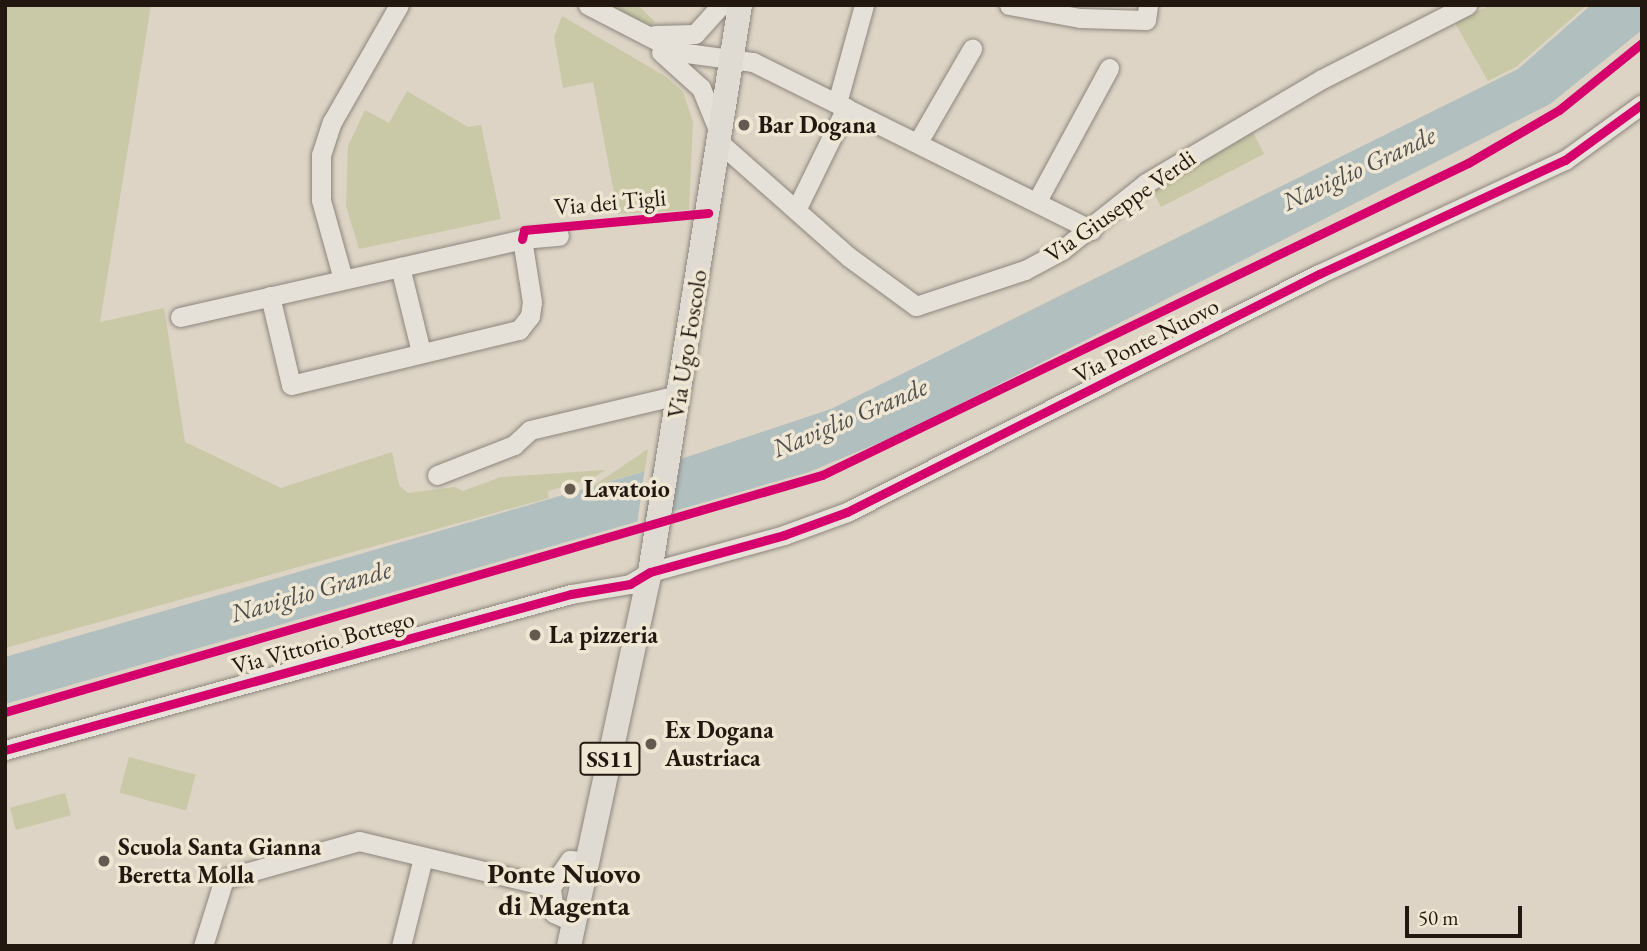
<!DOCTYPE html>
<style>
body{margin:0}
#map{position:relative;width:1647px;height:951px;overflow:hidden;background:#ddd4c5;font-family:"EB Garamond",serif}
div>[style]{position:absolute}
.green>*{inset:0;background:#c9c8a7;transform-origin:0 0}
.water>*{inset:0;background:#b1bfbf}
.pier>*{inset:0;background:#ddd4c5}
.roads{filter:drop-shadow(0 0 2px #8d867d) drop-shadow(0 0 2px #8d867d)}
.minor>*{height:19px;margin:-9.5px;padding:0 9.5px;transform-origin:9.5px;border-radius:9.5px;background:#e5e1d9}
.major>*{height:24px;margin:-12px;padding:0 12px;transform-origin:12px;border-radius:12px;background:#e0dbd2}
.cycleway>*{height:9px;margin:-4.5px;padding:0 4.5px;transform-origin:4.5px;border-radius:4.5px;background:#d6006c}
.dots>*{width:19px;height:19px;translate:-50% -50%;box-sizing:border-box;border:4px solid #efe6d3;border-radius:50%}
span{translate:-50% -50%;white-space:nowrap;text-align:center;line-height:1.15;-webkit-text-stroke:7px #efe6d3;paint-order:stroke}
.shield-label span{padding:2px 5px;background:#efe6d3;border:2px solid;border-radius:5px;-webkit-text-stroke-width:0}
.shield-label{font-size:23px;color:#23180f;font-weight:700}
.poi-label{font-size:24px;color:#23180f;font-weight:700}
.left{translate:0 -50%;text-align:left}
.street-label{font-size:24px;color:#23180f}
.water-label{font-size:26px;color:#4e4f4c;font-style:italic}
.quarter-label{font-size:28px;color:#23180f;font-weight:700}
.frame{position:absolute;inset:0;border:7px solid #23180f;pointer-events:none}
.scale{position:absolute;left:1405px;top:906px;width:117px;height:32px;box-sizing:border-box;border:4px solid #23180f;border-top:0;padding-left:9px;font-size:21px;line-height:24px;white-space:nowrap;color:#23180f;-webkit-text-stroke:5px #efe6d3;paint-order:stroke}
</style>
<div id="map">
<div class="green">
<i style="clip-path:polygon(5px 5px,151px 5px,100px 322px,164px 308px,185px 442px,281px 488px,392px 452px,399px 485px,408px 493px,455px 487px,463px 491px,501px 477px,606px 470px,591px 479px,548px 491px,549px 498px,5px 648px)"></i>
<i style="clip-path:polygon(608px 5px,638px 5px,655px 22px,648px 27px)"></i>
<i style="clip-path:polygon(1490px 5px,1587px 5px,1516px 67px,1488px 81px,1455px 23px)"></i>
<i style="clip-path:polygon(562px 16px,665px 76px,683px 92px,693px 122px,689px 210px,618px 214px,593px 82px,563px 88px,554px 37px)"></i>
<i style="clip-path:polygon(407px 91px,468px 127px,481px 125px,501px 219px,359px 249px,346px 206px,348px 146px,365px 110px,389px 123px)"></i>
<i style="clip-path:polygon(1251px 128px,1264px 154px,1161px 207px,1152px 190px)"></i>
<i style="clip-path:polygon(648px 449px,645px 471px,593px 486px)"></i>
<i style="left:129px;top:757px;width:69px;height:37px;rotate:15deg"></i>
<i style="left:65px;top:793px;width:23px;height:57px;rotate:75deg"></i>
</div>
<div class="water">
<i style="clip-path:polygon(1591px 5px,1642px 5px,1642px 30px,1550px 104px,905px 432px,809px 472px,5px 704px,5px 657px,639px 473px,831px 409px,1518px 69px)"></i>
</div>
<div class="pier">
<i style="clip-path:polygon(653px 465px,644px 523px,637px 525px,645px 467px)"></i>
</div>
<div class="roads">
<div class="minor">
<i style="left:588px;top:5px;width:102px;rotate:27.3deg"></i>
<i style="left:679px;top:52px;width:75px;rotate:7.7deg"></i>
<i style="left:753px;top:62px;width:378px;rotate:26.4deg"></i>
<i style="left:1009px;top:5px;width:72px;rotate:10.4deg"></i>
<i style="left:1080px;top:18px;width:66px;rotate:1.7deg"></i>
<i style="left:1146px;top:20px;width:15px;rotate:-82deg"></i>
<i style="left:655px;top:35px;width:40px;rotate:-1.4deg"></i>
<i style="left:695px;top:34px;width:39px;rotate:-48deg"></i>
<i style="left:661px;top:52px;width:54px;rotate:42deg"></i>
<i style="left:701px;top:88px;width:48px;rotate:67.8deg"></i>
<i style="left:837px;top:103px;width:102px;rotate:-74.6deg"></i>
<i style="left:918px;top:142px;width:108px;rotate:-59.9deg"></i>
<i style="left:720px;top:143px;width:172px;rotate:41.5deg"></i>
<i style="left:849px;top:257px;width:83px;rotate:36.2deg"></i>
<i style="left:916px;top:306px;width:115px;rotate:-18.3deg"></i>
<i style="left:1025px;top:270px;width:42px;rotate:-28.4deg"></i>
<i style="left:1062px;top:250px;width:107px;rotate:-38.6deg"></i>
<i style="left:1146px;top:183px;width:204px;rotate:-30.6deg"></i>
<i style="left:1322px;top:79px;width:163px;rotate:-27deg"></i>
<i style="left:1038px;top:199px;width:149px;rotate:-61.5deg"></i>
<i style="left:796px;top:210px;width:114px;rotate:-63.9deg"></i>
<i style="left:400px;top:267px;width:88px;rotate:76.1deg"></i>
<i style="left:343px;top:279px;width:82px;rotate:-105.6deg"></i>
<i style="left:321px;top:200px;width:45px;rotate:-90deg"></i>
<i style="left:321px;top:155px;width:35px;rotate:-72deg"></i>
<i style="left:332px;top:122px;width:135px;rotate:-60.2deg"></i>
<i style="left:270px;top:296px;width:91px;rotate:76.7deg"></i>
<i style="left:291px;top:385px;width:235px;rotate:-13.6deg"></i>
<i style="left:519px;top:330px;width:18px;rotate:-52deg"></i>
<i style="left:530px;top:316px;width:14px;rotate:-82deg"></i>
<i style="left:532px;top:302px;width:64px;rotate:-99deg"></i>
<i style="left:180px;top:317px;width:351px;rotate:-12.8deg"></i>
<i style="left:522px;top:239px;width:37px;rotate:-5deg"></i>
<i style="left:437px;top:475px;width:83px;rotate:-21.3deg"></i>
<i style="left:514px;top:445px;width:22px;rotate:-43deg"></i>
<i style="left:530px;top:430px;width:152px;rotate:-13.3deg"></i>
<i style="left:5px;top:750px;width:587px;rotate:-15.41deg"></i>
<i style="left:571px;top:594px;width:60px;rotate:-9.6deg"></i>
<i style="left:630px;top:584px;width:23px;rotate:-31deg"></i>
<i style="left:650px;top:572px;width:139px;rotate:-15.4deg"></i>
<i style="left:784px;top:535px;width:67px;rotate:-20.1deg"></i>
<i style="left:847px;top:512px;width:529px;rotate:-26.76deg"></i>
<i style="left:1319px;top:274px;width:271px;rotate:-24.9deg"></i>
<i style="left:1565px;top:160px;width:95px;rotate:-36deg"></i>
<i style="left:574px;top:922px;width:22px;rotate:-156deg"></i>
<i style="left:554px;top:913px;width:26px;rotate:-97deg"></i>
<i style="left:551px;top:887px;width:33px;rotate:-55deg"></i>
<i style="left:570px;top:860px;width:18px;rotate:6deg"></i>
<i style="left:203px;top:946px;width:70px;rotate:-72.6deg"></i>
<i style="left:224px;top:879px;width:140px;rotate:-15.7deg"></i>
<i style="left:359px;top:841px;width:197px;rotate:13.5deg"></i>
<i style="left:401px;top:946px;width:91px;rotate:-76deg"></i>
</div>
<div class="major">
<i style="left:569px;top:946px;width:383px;rotate:-77.8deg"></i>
<i style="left:650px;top:572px;width:574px;rotate:-80.98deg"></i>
</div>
</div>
<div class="cycleway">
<i style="left:522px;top:239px;width:9px;rotate:-77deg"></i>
<i style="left:524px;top:230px;width:185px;rotate:-5.3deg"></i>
<i style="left:5px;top:712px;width:851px;rotate:-16.18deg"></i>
<i style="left:822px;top:475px;width:717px;rotate:-25.78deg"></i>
<i style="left:1468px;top:163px;width:105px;rotate:-30.2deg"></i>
<i style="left:1559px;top:110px;width:107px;rotate:-38.9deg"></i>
<i style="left:5px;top:750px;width:587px;rotate:-15.41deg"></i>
<i style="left:571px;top:594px;width:60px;rotate:-9.6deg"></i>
<i style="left:630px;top:584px;width:23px;rotate:-31deg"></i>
<i style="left:650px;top:572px;width:139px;rotate:-15.4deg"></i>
<i style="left:784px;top:535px;width:67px;rotate:-20.1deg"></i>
<i style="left:847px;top:512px;width:529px;rotate:-26.76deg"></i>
<i style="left:1319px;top:274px;width:271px;rotate:-24.9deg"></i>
<i style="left:1565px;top:160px;width:95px;rotate:-36deg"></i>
</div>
<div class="dots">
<i style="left:744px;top:125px;background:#645a4f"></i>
<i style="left:570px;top:489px;background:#645a4f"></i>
<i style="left:535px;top:635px;background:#645a4f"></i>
<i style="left:651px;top:744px;background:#645a4f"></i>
<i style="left:104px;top:861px;background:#645a4f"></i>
</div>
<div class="shield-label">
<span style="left:610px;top:759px">SS11</span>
</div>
<div class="poi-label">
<span class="left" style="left:758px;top:125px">Bar Dogana</span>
<span class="left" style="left:584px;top:489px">Lavatoio</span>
<span class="left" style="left:549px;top:635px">La pizzeria</span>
<span class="left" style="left:665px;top:744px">Ex Dogana<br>Austriaca</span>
<span class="left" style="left:118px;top:861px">Scuola Santa Gianna<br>Beretta Molla</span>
</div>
<div class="street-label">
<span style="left:610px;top:202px;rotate:-5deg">Via dei Tigli</span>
<span style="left:1120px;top:206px;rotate:-35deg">Via Giuseppe Verdi</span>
<span style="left:1146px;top:340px;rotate:-27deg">Via Ponte Nuovo</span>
<span style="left:687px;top:344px;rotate:-81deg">Via Ugo Foscolo</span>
<span style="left:323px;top:642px;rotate:-15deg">Via Vittorio Bottego</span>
</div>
<div class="water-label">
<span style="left:1359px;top:169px;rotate:-25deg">Naviglio Grande</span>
<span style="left:850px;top:418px;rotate:-23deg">Naviglio Grande</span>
<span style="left:311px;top:592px;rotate:-16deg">Naviglio Grande</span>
</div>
<div class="quarter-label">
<span style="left:564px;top:889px">Ponte Nuovo<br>di Magenta</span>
</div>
<div class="frame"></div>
<div class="scale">50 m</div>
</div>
